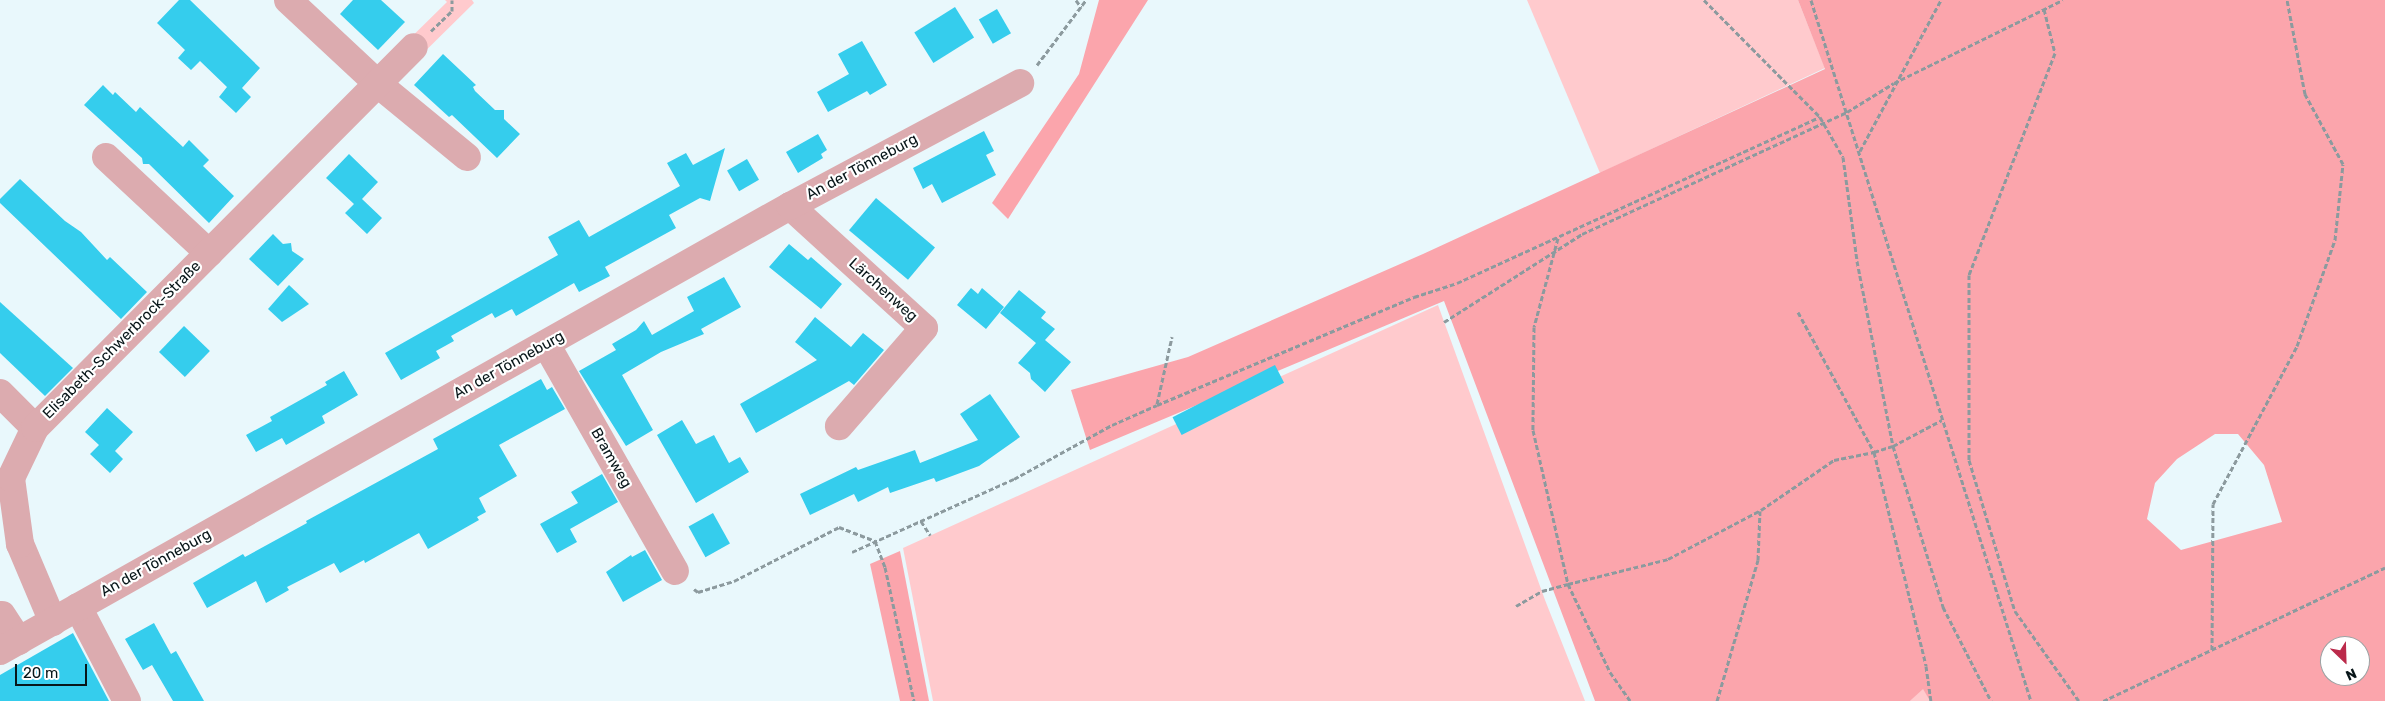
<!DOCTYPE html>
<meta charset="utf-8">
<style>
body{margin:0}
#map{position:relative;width:2385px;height:701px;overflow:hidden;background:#e9f8fc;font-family:Rubik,sans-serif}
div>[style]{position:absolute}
.green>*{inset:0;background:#ffcacd}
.forest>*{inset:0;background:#fba5ac}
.building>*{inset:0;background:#35cded;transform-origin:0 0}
.path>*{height:3px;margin-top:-1.5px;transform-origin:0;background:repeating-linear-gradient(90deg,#8c9a9e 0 5px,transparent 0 7.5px)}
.minor>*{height:28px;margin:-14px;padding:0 14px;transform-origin:14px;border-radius:14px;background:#dcabaf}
span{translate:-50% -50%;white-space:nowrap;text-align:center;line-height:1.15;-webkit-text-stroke:4.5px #fff;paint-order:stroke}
.street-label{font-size:15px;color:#081619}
.north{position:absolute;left:2320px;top:636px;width:50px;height:50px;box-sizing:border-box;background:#fff;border:1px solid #9ca2a3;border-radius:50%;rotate:156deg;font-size:14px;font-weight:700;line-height:20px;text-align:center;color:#081619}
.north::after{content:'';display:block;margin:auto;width:18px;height:22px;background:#bb2a4b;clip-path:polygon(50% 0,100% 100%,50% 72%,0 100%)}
.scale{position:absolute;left:15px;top:664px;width:72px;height:22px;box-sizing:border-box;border:2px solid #081619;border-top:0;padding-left:6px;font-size:15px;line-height:18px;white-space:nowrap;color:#081619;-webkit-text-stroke:4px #fff;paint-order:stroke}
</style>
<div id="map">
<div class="green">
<i style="clip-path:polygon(445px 0,472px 0,474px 3px,400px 76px,385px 63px,447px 2px)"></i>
<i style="clip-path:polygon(1527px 0,1798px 0,1825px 68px,1600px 173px)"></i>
<i style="clip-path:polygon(1438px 305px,1545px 600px,1585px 701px,933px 701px,903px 548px)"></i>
<i style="clip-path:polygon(1923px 688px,1930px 701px,1910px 701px)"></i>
</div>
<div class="forest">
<i style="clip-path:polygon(1099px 0,1148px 0,1008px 219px,992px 203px,1079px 74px)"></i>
<i style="clip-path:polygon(evenodd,1798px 0,2385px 0,2385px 701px,1930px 701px,1923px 689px,1910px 701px,1595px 701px,1444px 301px,1090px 450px,1071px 390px,1188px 357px,1423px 254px,1825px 69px,1798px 0,2215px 434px,2238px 434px,2264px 465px,2282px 522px,2181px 550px,2147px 519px,2155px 483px,2177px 459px,2215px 434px,1798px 0,2330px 646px,2360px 646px,2360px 676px,2330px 676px,2330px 646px)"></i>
<i style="clip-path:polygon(900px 551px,929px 701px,900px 701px,870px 564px)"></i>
</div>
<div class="building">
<i style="clip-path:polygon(179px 0,190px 0,260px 68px,242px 88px,251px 97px,236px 113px,219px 97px,227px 87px,200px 61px,191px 70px,178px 58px,185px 50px,157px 23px)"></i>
<i style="clip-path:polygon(353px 0,381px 0,405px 22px,378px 50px,340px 14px)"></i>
<i style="left:955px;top:7px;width:36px;height:48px;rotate:58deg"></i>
<i style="left:997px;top:9px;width:28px;height:21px;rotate:60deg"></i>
<i style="clip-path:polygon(862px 41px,887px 85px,870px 95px,867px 91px,828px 112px,817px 92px,849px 74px,838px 54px)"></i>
<i style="clip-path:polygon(443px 54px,476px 85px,473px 87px,475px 91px,495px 110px,504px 110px,504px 119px,520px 134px,497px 158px,452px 115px,449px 117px,414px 85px)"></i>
<i style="clip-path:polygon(103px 85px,113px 95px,115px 92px,136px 112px,140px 107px,183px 147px,189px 140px,209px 160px,203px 166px,234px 196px,209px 223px,149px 164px,143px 164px,142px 158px,84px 105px)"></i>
<i style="clip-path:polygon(984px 131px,994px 151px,986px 155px,996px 175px,942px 203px,932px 184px,923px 189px,913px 168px)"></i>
<i style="clip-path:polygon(818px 134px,827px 150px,821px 154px,823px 158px,798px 173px,786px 152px)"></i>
<i style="clip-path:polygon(725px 148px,710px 201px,700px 198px,669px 215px,676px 228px,605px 267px,610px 276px,579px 292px,574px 283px,516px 316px,512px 309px,495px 318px,492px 313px,451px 336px,454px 341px,436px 351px,440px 358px,401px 380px,385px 353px,558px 255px,548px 237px,579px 220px,589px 237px,680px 186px,667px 163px,686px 153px,693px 165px)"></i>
<i style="clip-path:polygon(349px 154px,378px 182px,362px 199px,382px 218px,367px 234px,345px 213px,354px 204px,326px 178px)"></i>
<i style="left:747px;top:159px;width:24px;height:23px;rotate:60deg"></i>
<i style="clip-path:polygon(20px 179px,65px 221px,81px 232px,107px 260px,110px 257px,147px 292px,121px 319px,0 203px,0 199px)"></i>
<i style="left:876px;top:198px;width:77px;height:42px;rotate:40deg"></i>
<i style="clip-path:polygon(273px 234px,283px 244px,291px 243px,292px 251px,304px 259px,278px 286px,249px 259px)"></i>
<i style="clip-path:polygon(789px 244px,808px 260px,811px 257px,842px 284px,821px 309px,769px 267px)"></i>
<i style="clip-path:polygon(724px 277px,741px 307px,701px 329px,704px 334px,661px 352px,622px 375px,653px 430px,626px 446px,579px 371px,616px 350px,612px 344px,636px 330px,644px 321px,652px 335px,694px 311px,687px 297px)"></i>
<i style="clip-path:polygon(289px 285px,309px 304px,282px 322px,268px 309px)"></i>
<i style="clip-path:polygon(971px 288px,978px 294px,982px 288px,1004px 307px,986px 329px,957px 305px)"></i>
<i style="clip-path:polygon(1019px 290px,1046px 312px,1041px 318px,1055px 329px,1045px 340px,1071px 362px,1045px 392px,1031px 379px,1030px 373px,1018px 363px,1036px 343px,1000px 313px)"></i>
<i style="clip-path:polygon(0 302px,73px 368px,45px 396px,0 353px)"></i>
<i style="clip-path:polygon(815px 317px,851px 347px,863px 333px,884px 350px,854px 385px,849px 381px,756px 433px,740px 404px,817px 360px,795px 342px)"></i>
<i style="left:184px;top:326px;width:36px;height:36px;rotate:44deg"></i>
<i style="left:1275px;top:365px;width:20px;height:115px;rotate:63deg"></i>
<i style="clip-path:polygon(344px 371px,358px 395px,322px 416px,325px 423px,286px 445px,282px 438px,256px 452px,246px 435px,272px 421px,270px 417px,327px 385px,325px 382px)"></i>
<i style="clip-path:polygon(541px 379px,547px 390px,552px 387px,565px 409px,499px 445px,517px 476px,479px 498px,486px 512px,477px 517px,479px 520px,428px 549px,419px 533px,365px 563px,364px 560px,340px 573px,334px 563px,287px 587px,289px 590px,266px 603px,256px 581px,207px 608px,193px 583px,243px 554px,245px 557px,307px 523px,306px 521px,438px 449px,433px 439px)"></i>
<i style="clip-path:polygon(990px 394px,1020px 437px,979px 466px,936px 482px,934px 478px,890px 493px,888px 487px,858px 502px,854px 494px,810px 515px,800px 494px,856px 467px,858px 470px,915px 450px,920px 463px,978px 440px,960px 414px)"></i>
<i style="clip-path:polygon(107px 408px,133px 432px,115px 451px,123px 459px,110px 473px,90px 454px,99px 445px,85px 432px)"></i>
<i style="clip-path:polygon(682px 420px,696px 444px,714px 435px,729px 463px,740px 457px,749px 472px,696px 503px,657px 435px)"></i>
<i style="clip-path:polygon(602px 474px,618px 502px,570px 529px,577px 542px,557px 553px,540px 524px,578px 503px,571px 492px)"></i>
<i style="left:713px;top:513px;width:35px;height:28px;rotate:61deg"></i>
<i style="clip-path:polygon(645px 550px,662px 580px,623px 602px,606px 572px,631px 555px,632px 557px)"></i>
<i style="clip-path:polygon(154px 623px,171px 654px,176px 651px,204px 701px,173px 701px,152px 665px,143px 670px,125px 639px)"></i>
<i style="clip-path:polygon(73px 633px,109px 701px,0 701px,0 675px)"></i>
</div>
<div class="path">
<i style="left:1076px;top:0;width:9px;rotate:54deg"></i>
<i style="left:1704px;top:0;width:165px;rotate:45.2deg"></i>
<i style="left:1820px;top:117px;width:46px;rotate:60.1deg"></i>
<i style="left:1843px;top:157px;width:105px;rotate:82.3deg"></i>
<i style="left:1857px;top:261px;width:188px;rotate:79deg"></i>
<i style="left:1893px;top:446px;width:169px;rotate:72.7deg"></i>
<i style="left:1943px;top:607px;width:106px;rotate:62.9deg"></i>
<i style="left:1811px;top:0;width:735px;rotate:72.58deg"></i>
<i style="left:2044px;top:9px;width:45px;rotate:76deg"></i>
<i style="left:2055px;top:53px;width:238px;rotate:111.2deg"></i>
<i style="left:1969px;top:275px;width:185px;rotate:90deg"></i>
<i style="left:1969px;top:460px;width:158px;rotate:73.1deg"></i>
<i style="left:2015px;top:611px;width:110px;rotate:54.6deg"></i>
<i style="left:431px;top:31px;width:29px;rotate:-44deg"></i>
<i style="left:452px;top:11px;width:11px;rotate:-90deg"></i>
<i style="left:1037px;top:65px;width:81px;rotate:-53deg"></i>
<i style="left:1860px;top:151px;width:171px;rotate:-61.8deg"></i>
<i style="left:1558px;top:238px;width:92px;rotate:105.1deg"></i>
<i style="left:1534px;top:327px;width:103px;rotate:90.6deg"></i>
<i style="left:1533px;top:430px;width:158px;rotate:77.2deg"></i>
<i style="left:1568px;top:584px;width:98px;rotate:64.5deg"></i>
<i style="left:1610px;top:672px;width:35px;rotate:55deg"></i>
<i style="left:1798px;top:312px;width:159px;rotate:61.5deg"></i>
<i style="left:1874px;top:452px;width:220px;rotate:76.3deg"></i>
<i style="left:1926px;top:666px;width:35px;rotate:82deg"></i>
<i style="left:1444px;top:322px;width:164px;rotate:-32.5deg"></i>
<i style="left:1582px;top:234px;width:292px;rotate:-24.7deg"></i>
<i style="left:1847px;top:112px;width:55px;rotate:-31.7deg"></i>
<i style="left:1894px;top:83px;width:188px;rotate:-26.2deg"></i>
<i style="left:1157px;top:404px;width:69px;rotate:-77.4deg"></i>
<i style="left:921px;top:521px;width:17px;rotate:57deg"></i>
<i style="left:852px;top:552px;width:178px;rotate:-24.3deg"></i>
<i style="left:1014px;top:479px;width:112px;rotate:-28.9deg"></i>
<i style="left:1112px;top:425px;width:49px;rotate:-24deg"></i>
<i style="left:1157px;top:405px;width:279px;rotate:-22.8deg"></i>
<i style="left:1414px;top:297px;width:45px;rotate:-18deg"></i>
<i style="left:1457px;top:283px;width:399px;rotate:-24.6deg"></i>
<i style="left:694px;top:589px;width:5px;rotate:37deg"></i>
<i style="left:698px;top:592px;width:38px;rotate:-17deg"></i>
<i style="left:734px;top:581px;width:118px;rotate:-27.2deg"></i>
<i style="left:839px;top:527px;width:39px;rotate:21deg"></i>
<i style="left:875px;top:541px;width:28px;rotate:69deg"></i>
<i style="left:885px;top:567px;width:137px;rotate:77.8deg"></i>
<i style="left:1516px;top:606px;width:30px;rotate:-30deg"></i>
<i style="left:1542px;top:591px;width:27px;rotate:-15deg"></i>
<i style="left:1568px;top:584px;width:103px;rotate:-14deg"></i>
<i style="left:1668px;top:559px;width:105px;rotate:-27.8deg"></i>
<i style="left:1761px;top:510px;width:88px;rotate:-34.4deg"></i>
<i style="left:1834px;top:460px;width:41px;rotate:-11.3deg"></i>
<i style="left:1874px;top:452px;width:20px;rotate:-18deg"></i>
<i style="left:1893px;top:446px;width:55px;rotate:-28deg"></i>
<i style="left:2212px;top:650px;width:146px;rotate:-89.6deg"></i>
<i style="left:2213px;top:504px;width:179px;rotate:-62deg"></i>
<i style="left:2297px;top:346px;width:113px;rotate:-70.3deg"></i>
<i style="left:2335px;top:240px;width:76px;rotate:-84deg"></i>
<i style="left:2343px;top:164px;width:80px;rotate:-118.5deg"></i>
<i style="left:2305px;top:94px;width:96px;rotate:-100.8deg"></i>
<i style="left:1717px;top:701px;width:147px;rotate:-73.8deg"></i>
<i style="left:1758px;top:560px;width:49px;rotate:-87.7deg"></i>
<i style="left:2103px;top:701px;width:312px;rotate:-25.3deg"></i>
</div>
<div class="minor">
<i style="left:288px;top:0;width:123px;rotate:43deg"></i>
<i style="left:378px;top:84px;width:115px;rotate:39.4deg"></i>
<i style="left:106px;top:157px;width:141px;rotate:43deg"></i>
<i style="left:790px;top:206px;width:181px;rotate:42.3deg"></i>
<i style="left:924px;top:328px;width:130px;rotate:130.9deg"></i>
<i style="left:546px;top:344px;width:261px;rotate:60.4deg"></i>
<i style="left:0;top:393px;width:49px;rotate:45deg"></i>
<i style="left:78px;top:607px;width:106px;rotate:62.5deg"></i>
<i style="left:2px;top:615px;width:31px;rotate:57deg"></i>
<i style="left:53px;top:622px;width:85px;rotate:-112.9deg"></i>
<i style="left:20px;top:544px;width:67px;rotate:-97.8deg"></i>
<i style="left:11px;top:478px;width:55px;rotate:-64.4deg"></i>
<i style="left:35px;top:428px;width:537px;rotate:-45.15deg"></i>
<i style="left:0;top:651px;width:907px;rotate:-29.39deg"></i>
<i style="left:790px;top:206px;width:261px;rotate:-28.1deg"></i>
</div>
<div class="street-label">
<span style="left:862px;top:167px;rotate:-28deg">An der Tönneburg</span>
<span style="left:883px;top:290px;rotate:42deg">Lärchenweg</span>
<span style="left:122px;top:340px;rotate:-45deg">Elisabeth-Schwerbrock-Straße</span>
<span style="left:509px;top:365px;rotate:-29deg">An der Tönneburg</span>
<span style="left:611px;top:458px;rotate:60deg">Bramweg</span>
<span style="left:156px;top:563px;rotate:-29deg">An der Tönneburg</span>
</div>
<div class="north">N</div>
<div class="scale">20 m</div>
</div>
